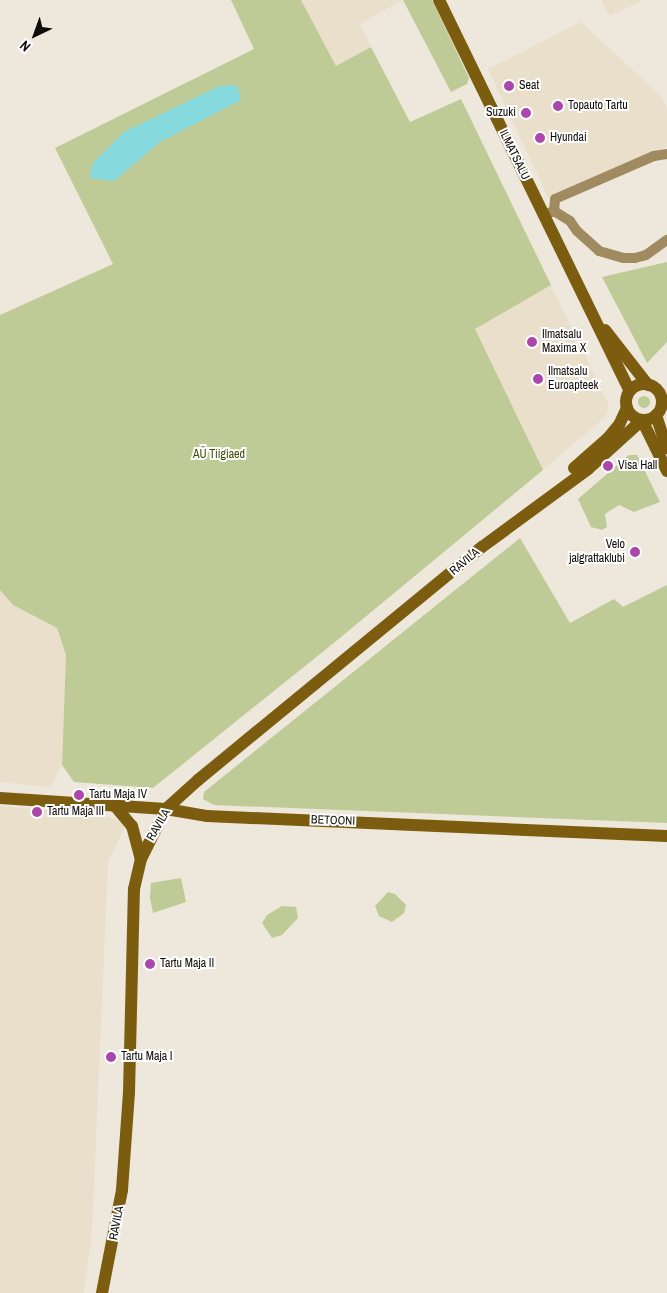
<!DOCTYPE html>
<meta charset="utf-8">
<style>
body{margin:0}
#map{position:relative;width:667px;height:1293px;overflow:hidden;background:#eee7db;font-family:"Archivo Narrow",sans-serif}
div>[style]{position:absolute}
.built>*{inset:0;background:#e9dfcb}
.green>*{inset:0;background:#bfcb96}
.round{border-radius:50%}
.water>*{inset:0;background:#86dadd}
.street>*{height:10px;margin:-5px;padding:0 5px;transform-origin:5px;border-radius:5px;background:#a08a60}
.secondary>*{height:12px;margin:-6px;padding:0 6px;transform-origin:6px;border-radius:6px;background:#7c5d10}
.secondary>.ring{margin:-6px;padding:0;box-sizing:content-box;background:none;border:12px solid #7c5d10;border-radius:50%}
.dots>*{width:14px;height:14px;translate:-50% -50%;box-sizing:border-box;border:2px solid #fff;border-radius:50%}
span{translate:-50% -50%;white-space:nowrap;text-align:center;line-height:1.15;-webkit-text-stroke:4px #fff;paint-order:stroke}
.poi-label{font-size:12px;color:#0e0c08}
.left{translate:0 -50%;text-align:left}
.right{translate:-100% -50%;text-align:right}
.street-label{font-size:12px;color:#0e0c08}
.park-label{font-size:12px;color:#414c04}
.north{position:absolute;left:10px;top:10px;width:50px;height:50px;-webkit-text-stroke:4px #fff;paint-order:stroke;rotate:222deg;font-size:14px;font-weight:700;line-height:20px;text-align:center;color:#0e0c08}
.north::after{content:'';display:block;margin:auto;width:18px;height:22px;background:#0e0c08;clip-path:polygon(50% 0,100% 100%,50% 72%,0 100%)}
</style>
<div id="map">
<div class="built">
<i style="clip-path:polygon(301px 0,402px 0,360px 24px,371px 47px,336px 66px)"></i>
<i style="clip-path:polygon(601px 0,644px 0,610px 16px)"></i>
<i style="clip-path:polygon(581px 22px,661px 96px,667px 109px,667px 146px,548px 197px,488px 69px)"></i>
<i style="clip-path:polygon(551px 285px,608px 403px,608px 410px,606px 416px,543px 470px,474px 329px)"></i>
<i style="clip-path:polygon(0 590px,13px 605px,57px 628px,66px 655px,62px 765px,50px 787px,0 782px)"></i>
<i style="clip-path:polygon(0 806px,104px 815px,121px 822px,124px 829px,108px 862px,92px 1232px,84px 1293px,0 1293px)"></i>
</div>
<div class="green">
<i style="clip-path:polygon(231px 0,301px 0,336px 66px,371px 47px,410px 122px,461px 99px,551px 285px,475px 329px,543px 470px,335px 642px,153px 788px,74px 782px,62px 765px,66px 655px,57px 628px,13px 605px,0 590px,0 315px,113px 264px,55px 148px,254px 49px)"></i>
<i style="clip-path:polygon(403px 0,432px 0,469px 78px,467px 84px,451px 92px)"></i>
<i style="clip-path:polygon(667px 262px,667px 342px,647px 363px,602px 277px)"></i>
<i class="round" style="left:638px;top:396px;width:12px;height:12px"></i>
<i style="clip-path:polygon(629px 455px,637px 455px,660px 502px,634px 512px,619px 505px,605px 514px,607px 527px,602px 530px,591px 527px,578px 499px)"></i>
<i style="clip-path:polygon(520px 538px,570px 623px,614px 599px,623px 607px,667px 585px,667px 823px,214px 805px,203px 799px,204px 792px)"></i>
<i style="clip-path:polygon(181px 878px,186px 902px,153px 913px,150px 898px,151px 883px)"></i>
<i style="clip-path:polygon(388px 892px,395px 894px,406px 905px,404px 913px,392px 922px,379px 916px,375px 906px)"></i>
<i style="clip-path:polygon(282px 906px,296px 907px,298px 918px,282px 935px,272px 938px,262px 923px,267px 915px)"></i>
</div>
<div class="water">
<i style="clip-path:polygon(237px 85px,241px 100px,160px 142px,114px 181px,90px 178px,92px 164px,124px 132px,219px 86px)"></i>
</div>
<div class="street">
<i style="left:554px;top:211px;width:12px;rotate:-85deg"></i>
<i style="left:555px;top:199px;width:108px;rotate:-23.5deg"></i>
<i style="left:654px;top:156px;width:13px;rotate:-9deg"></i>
<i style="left:544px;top:215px;width:11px;rotate:-22deg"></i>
<i style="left:554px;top:211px;width:19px;rotate:32deg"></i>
<i style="left:570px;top:221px;width:12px;rotate:55deg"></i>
<i style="left:577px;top:231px;width:30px;rotate:42deg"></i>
<i style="left:599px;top:251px;width:25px;rotate:16deg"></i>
<i style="left:623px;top:258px;width:12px"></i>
<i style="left:635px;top:258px;width:11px;rotate:-15deg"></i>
<i style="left:646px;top:255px;width:26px;rotate:-36deg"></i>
</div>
<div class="secondary">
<i style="left:439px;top:0;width:435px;rotate:64deg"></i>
<i style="left:605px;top:330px;width:70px;rotate:52deg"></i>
<i class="ring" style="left:626px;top:384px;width:24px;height:24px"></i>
<i style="left:656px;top:415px;width:35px;rotate:72deg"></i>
<i style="left:642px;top:420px;width:57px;rotate:63.9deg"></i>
<i style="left:574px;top:468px;width:45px;rotate:-41.4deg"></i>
<i style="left:608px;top:438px;width:17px;rotate:-50deg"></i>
<i style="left:619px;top:425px;width:19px;rotate:-65deg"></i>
<i style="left:0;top:798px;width:166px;rotate:3.8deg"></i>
<i style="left:166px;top:809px;width:42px;rotate:9.7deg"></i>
<i style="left:207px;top:816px;width:460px;rotate:2.5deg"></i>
<i style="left:115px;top:806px;width:26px;rotate:50deg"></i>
<i style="left:132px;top:826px;width:34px;rotate:75deg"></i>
<i style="left:102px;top:1293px;width:105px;rotate:-79deg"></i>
<i style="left:122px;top:1190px;width:98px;rotate:-85.9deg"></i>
<i style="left:129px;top:1092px;width:203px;rotate:-88.6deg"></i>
<i style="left:134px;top:889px;width:31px;rotate:-77deg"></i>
<i style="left:141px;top:859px;width:56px;rotate:-63.4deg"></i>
<i style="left:166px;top:809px;width:43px;rotate:-42.2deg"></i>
<i style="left:198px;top:780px;width:367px;rotate:-39.4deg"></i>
<i style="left:482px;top:547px;width:132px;rotate:-36.3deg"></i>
<i style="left:588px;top:469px;width:73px;rotate:-42.2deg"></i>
</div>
<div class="dots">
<i style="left:509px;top:86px;background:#ab46ab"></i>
<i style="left:558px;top:106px;background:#ab46ab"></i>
<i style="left:526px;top:113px;background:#ab46ab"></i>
<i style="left:540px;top:138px;background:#ab46ab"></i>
<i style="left:532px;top:342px;background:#ab46ab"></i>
<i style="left:538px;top:379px;background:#ab46ab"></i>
<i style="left:608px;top:466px;background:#ab46ab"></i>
<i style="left:635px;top:552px;background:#ab46ab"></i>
<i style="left:79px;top:795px;background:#ab46ab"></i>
<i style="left:37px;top:812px;background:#ab46ab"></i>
<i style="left:150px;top:964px;background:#ab46ab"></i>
<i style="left:111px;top:1057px;background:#ab46ab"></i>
</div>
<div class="poi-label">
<span class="left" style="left:519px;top:86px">Seat</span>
<span class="left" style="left:568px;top:106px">Topauto Tartu</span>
<span class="right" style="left:516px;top:113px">Suzuki</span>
<span class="left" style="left:550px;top:138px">Hyundai</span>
<span class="left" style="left:542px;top:342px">Ilmatsalu<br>Maxima X</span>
<span class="left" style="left:548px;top:379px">Ilmatsalu<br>Euroapteek</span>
<span class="left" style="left:618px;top:466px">Visa Hall</span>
<span class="right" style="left:625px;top:552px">Velo<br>jalgrattaklubi</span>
<span class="left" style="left:89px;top:795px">Tartu Maja IV</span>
<span class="left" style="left:47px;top:812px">Tartu Maja III</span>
<span class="left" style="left:160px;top:964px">Tartu Maja II</span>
<span class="left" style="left:121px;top:1057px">Tartu Maja I</span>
</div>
<div class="street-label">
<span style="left:514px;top:155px;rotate:64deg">ILMATSALU</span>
<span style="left:465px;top:562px;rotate:-40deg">RAVILA</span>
<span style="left:333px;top:821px;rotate:2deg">BETOONI</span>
<span style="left:159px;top:825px;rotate:-60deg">RAVILA</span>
<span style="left:117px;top:1223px;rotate:-80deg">RAVILA</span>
</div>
<div class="park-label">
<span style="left:219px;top:455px">AÜ Tiigiaed</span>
</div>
<div class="north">N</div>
</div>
